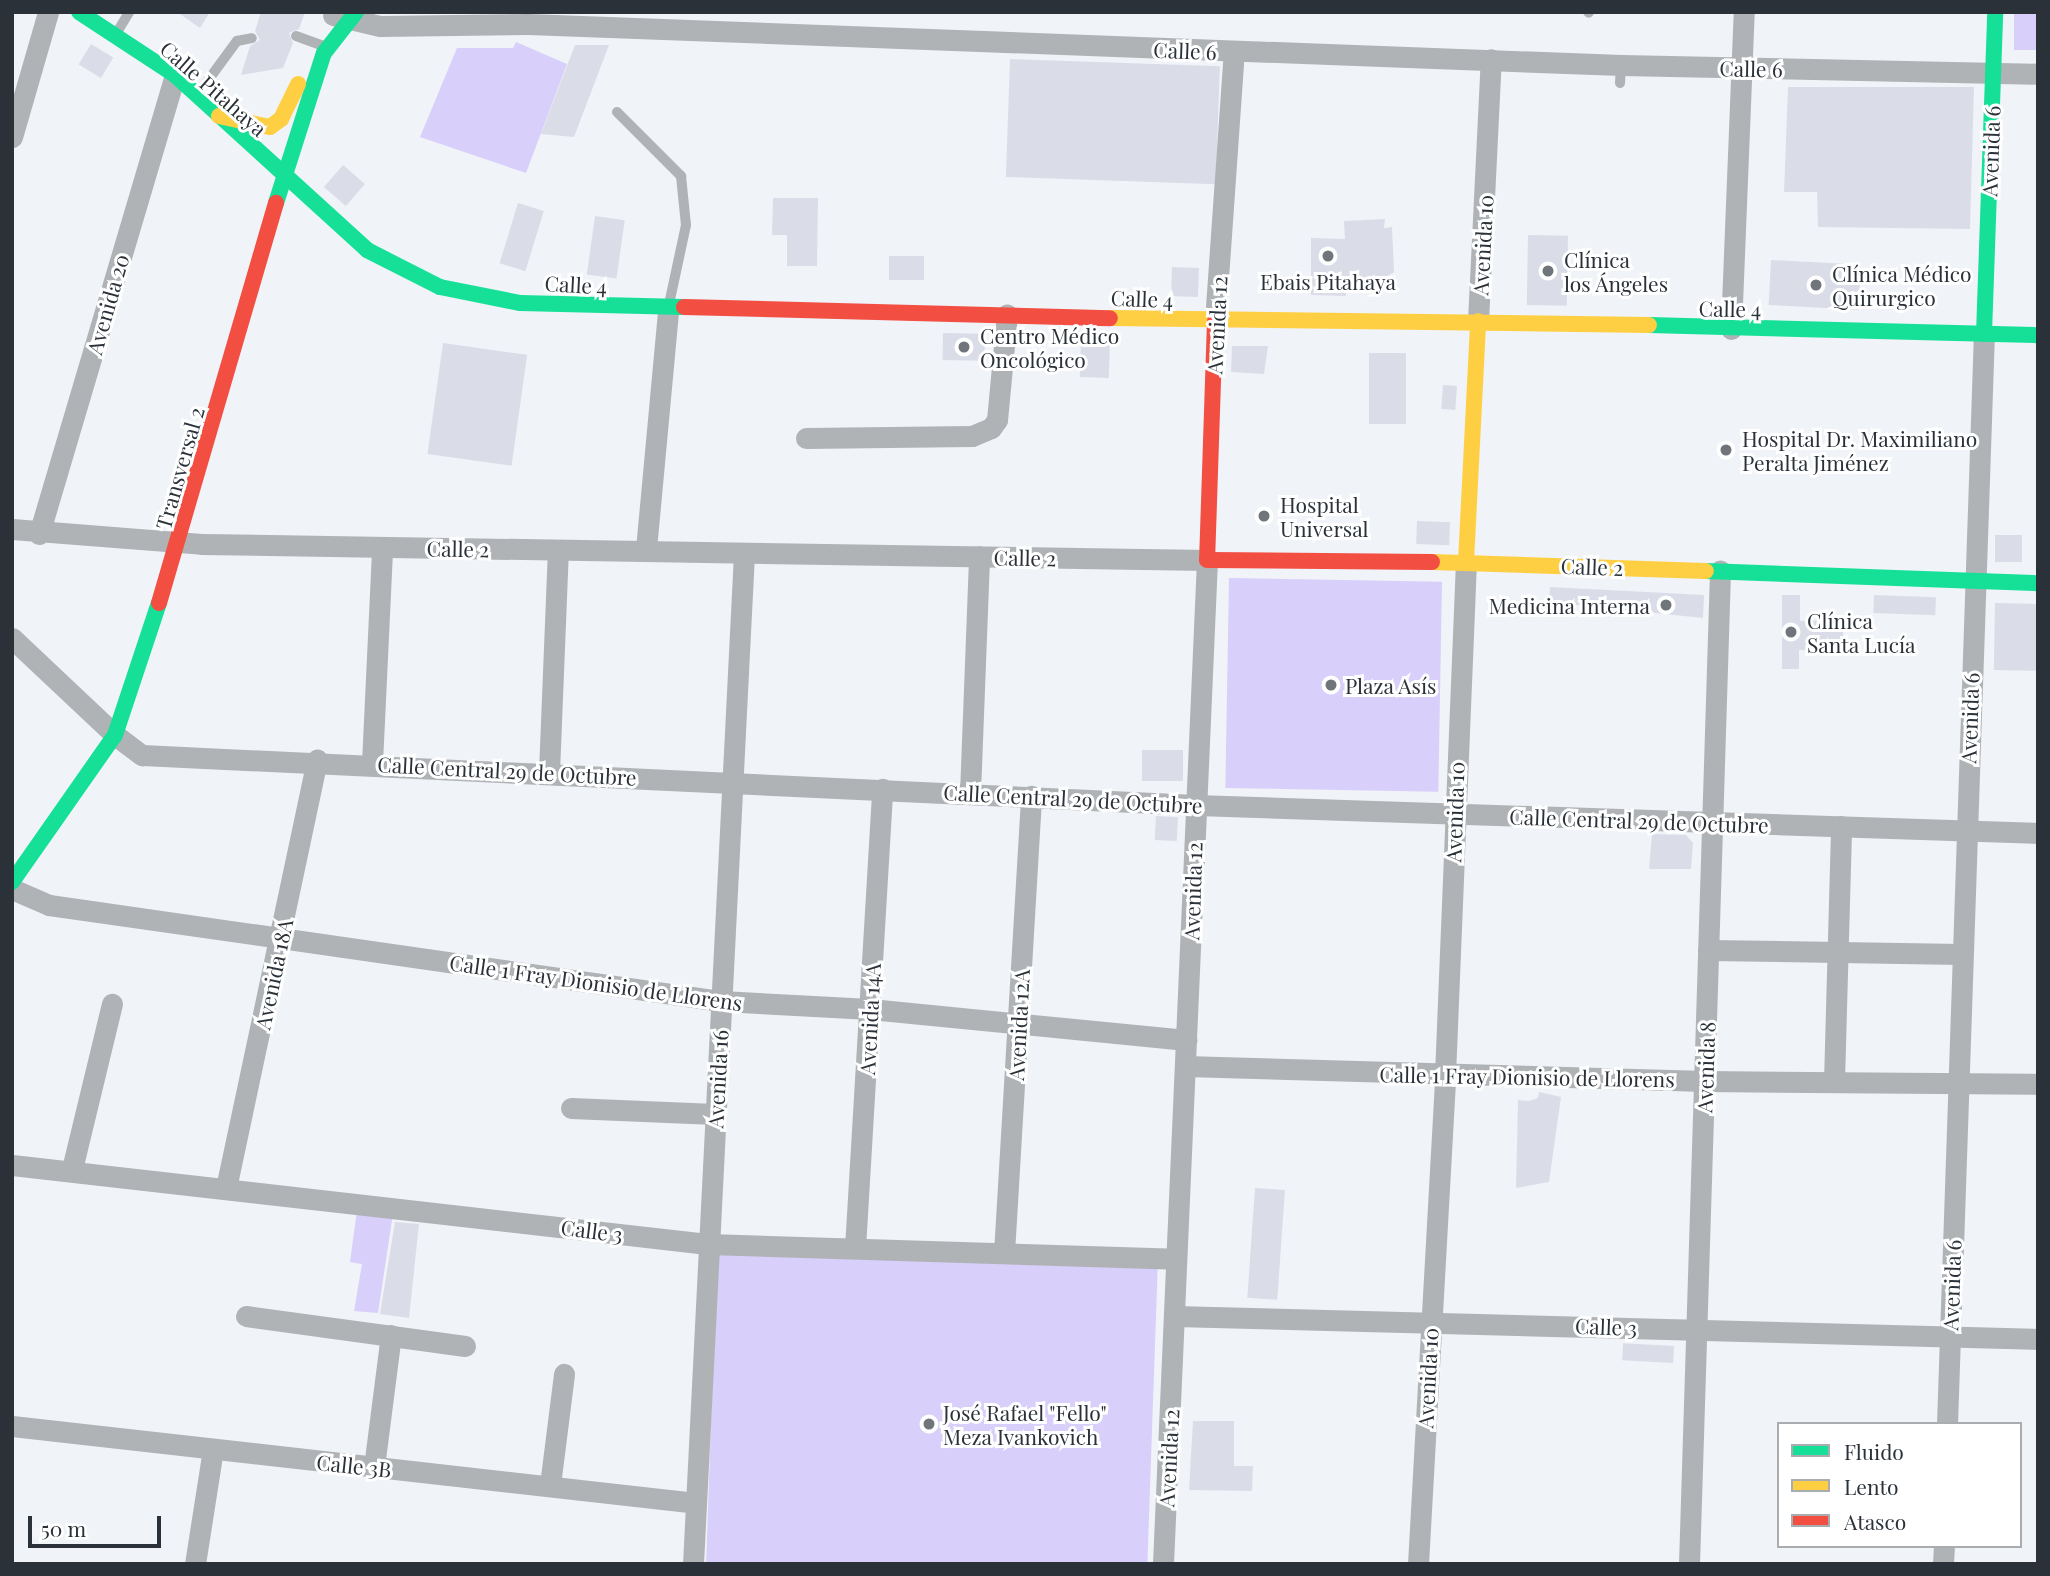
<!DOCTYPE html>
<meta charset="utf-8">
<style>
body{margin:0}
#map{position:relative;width:2050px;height:1576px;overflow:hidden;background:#f0f3f8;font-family:"Playfair Display",serif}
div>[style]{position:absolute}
.green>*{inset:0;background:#d8cffa;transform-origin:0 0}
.building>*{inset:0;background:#dadde8;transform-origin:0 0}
.lane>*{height:10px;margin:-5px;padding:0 5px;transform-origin:5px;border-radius:5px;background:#afb3b6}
.street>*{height:21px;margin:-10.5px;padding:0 10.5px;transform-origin:10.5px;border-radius:10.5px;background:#afb3b6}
.fast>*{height:16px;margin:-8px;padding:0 8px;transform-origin:8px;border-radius:8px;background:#16e098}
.slow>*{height:16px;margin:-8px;padding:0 8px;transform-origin:8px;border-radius:8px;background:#ffcf43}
.jam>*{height:16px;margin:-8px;padding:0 8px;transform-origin:8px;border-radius:8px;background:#f24e42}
.dots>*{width:19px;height:19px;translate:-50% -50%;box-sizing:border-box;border:4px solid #fff;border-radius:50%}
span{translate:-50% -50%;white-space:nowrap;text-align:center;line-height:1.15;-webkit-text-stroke:6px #fff;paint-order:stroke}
.street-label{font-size:21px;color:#2a3138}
.poi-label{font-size:21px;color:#2a3138}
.left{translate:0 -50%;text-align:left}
.right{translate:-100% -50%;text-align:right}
.frame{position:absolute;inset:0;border:14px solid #2a3138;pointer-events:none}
.legend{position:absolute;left:1777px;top:1422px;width:245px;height:126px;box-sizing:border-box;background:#fff;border:2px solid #aaadaf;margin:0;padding:9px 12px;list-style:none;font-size:21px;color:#2a3138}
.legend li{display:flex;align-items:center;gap:14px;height:35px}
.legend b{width:35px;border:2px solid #aaadaf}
.scale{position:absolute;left:28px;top:1516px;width:133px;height:32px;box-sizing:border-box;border:4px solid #2a3138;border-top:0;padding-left:9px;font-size:21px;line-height:24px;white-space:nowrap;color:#2a3138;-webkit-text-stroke:5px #fff;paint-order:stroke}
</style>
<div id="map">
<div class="green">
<i style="left:2014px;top:12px;width:24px;height:38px"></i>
<i style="clip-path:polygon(516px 42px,567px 64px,526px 173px,420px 137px,457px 48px,513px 48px)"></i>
<i style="left:1229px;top:578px;width:213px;height:210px;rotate:1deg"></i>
<i style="clip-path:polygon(358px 1203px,394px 1207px,378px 1313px,354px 1311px,362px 1264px,350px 1262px)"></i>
<i style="left:717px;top:1251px;width:441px;height:313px;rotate:2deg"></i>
</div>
<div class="building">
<i style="clip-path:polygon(177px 12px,210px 12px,200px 28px)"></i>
<i style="clip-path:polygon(261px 12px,305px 12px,299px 29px,289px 33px,293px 43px,283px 68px,241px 75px,250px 46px,260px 40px,255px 31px)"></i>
<i style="left:91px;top:44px;width:26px;height:24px;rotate:31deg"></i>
<i style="clip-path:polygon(575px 45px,609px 45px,574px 137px,541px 134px)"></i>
<i style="left:1010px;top:59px;width:210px;height:118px;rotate:2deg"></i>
<i style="clip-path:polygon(1788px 87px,1974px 87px,1970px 229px,1818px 227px,1817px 192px,1784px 192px)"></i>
<i style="left:343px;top:165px;width:29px;height:29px;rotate:41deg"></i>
<i style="clip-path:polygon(773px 198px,818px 198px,817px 266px,787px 266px,787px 235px,772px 235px)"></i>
<i style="left:518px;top:203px;width:27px;height:63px;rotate:17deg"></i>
<i style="left:595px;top:216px;width:30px;height:59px;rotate:8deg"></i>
<i style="clip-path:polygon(1385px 219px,1384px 228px,1392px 227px,1394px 272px,1376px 283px,1346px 284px,1346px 296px,1311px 295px,1311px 238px,1345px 239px,1344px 221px)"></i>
<i style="left:1528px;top:235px;width:40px;height:70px;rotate:1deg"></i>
<i style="left:889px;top:256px;width:35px;height:24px"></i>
<i style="left:1771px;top:260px;width:90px;height:45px;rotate:3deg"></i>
<i style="left:1172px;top:267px;width:27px;height:29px;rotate:2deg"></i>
<i style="left:943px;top:333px;width:42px;height:27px;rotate:1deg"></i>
<i style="left:1081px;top:342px;width:29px;height:35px;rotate:2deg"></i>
<i style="left:443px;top:343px;width:85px;height:112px;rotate:8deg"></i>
<i style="clip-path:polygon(1232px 346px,1268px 346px,1264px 374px,1231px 372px)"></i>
<i style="left:1369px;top:353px;width:37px;height:71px"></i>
<i style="left:1443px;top:385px;width:14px;height:24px;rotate:4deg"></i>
<i style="left:1417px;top:521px;width:33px;height:23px;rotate:2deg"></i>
<i style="left:1995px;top:535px;width:27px;height:27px"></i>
<i style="clip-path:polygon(1550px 587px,1704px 595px,1703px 618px,1549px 602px)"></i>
<i style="clip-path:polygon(1782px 595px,1800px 595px,1800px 621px,1827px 620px,1843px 626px,1843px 651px,1799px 650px,1799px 669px,1782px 669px)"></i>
<i style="left:1874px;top:595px;width:62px;height:18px;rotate:2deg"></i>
<i style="left:1995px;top:603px;width:43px;height:67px;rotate:1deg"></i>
<i style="left:1142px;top:750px;width:41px;height:31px"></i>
<i style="left:1156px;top:816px;width:22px;height:24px;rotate:3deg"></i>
<i style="clip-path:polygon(1652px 834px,1686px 835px,1693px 843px,1691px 869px,1649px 869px)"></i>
<i style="clip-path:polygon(1539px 1092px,1561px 1097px,1549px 1182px,1516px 1188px,1518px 1100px,1529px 1101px,1538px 1098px)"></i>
<i style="left:1255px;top:1188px;width:30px;height:110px;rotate:4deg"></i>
<i style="clip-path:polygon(395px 1222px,419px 1224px,409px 1318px,380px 1314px)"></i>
<i style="left:1674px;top:1346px;width:17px;height:51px;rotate:93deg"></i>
<i style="clip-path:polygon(1193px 1421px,1234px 1421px,1234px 1466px,1253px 1466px,1252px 1491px,1189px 1490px)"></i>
</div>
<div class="lane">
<i style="left:1588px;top:12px;width:1px;rotate:45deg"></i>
<i style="left:116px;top:34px;width:26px;rotate:-59deg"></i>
<i style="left:296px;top:36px;width:33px;rotate:20deg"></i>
<i style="left:1620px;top:83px;width:18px;rotate:-87deg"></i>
<i style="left:198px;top:94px;width:66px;rotate:-53.7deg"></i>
<i style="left:237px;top:41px;width:15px;rotate:-11deg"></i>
<i style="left:617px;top:112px;width:91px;rotate:45deg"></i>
<i style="left:681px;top:176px;width:49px;rotate:84.2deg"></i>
<i style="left:686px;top:225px;width:81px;rotate:102.1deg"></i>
</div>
<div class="street">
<i style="left:333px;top:15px;width:48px;rotate:13.2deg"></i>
<i style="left:380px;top:26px;width:148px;rotate:-0.8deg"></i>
<i style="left:528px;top:24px;width:1094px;rotate:2.15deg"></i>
<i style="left:1621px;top:65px;width:417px;rotate:1.2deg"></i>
<i style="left:12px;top:137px;width:130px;rotate:-73.9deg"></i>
<i style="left:1215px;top:321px;width:270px;rotate:-86deg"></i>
<i style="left:1478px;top:321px;width:262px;rotate:-87.2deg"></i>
<i style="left:1731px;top:329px;width:317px;rotate:-87.7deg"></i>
<i style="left:806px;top:438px;width:166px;rotate:-0.7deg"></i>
<i style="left:972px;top:436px;width:21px;rotate:-23deg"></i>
<i style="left:991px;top:428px;width:10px;rotate:-53deg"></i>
<i style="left:997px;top:420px;width:106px;rotate:-84.6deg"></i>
<i style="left:12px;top:529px;width:190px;rotate:4.5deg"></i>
<i style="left:201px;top:544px;width:1006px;rotate:0.91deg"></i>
<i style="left:1207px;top:560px;width:1005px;rotate:92.51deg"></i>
<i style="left:39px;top:534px;width:479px;rotate:-73.5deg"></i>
<i style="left:646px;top:549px;width:240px;rotate:-84.7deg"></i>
<i style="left:12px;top:638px;width:141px;rotate:43.3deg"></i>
<i style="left:115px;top:735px;width:34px;rotate:37deg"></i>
<i style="left:142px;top:755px;width:1055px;rotate:2.72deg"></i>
<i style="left:1196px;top:805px;width:842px;rotate:1.9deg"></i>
<i style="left:372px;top:763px;width:216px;rotate:-87.3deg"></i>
<i style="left:549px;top:772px;width:222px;rotate:-87.7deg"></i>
<i style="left:970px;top:793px;width:237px;rotate:-87.8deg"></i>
<i style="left:12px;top:889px;width:40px;rotate:23.4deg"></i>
<i style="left:49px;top:905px;width:679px;rotate:8.13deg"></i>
<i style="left:721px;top:1001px;width:149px;rotate:3.1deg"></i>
<i style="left:870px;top:1009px;width:318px;rotate:5.6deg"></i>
<i style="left:1708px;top:950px;width:253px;rotate:0.9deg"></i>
<i style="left:1185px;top:1066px;width:520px;rotate:1.65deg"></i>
<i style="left:1705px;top:1081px;width:333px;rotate:0.5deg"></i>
<i style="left:1834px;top:1081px;width:255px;rotate:-88.4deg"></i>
<i style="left:571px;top:1108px;width:144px;rotate:2.4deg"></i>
<i style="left:12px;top:1165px;width:700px;rotate:6.48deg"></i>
<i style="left:708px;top:1244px;width:467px;rotate:1.8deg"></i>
<i style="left:72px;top:1169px;width:170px;rotate:-76.4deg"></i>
<i style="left:226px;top:1188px;width:438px;rotate:-78deg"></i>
<i style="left:855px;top:1248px;width:460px;rotate:-86.6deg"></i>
<i style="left:1004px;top:1253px;width:458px;rotate:-86.6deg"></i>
<i style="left:246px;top:1316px;width:221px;rotate:7.8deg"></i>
<i style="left:1174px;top:1316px;width:864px;rotate:1.52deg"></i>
<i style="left:1947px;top:1424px;width:1091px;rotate:-88.06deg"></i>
<i style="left:12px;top:1426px;width:688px;rotate:6.42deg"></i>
<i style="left:374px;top:1467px;width:133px;rotate:-82.7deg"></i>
<i style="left:550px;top:1485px;width:112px;rotate:-82.8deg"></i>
<i style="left:195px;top:1564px;width:116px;rotate:-81.1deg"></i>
<i style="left:693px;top:1564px;width:1012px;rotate:-87.11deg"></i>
<i style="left:1418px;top:1564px;width:490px;rotate:-86.8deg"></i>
<i style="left:1445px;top:1075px;width:513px;rotate:-87.66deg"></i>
<i style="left:1689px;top:1564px;width:994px;rotate:-88.21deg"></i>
<i style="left:1943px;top:1564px;width:18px;rotate:-87deg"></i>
</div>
<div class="fast">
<i style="left:79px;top:12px;width:115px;rotate:33.3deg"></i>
<i style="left:175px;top:75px;width:260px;rotate:42.3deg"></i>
<i style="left:367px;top:250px;width:82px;rotate:26.9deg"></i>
<i style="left:440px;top:287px;width:82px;rotate:11.3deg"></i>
<i style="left:520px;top:303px;width:164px;rotate:1.4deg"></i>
<i style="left:276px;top:203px;width:157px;rotate:-72.3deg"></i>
<i style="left:324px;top:53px;width:52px;rotate:-52deg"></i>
<i style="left:1649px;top:325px;width:389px;rotate:1.5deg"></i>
<i style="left:1984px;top:334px;width:322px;rotate:-88deg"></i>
<i style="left:1706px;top:571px;width:332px;rotate:2.1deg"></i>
<i style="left:12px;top:882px;width:179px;rotate:-55deg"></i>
<i style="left:115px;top:735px;width:139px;rotate:-71.6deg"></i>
</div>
<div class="slow">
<i style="left:219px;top:116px;width:52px;rotate:12.2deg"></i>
<i style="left:270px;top:127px;width:14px;rotate:-36deg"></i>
<i style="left:281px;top:119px;width:39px;rotate:-64deg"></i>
<i style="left:1110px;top:318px;width:539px;rotate:0.74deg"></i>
<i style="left:1432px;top:562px;width:274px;rotate:1.9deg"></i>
<i style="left:1466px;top:562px;width:241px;rotate:-87.1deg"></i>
</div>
<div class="jam">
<i style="left:684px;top:307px;width:426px;rotate:1.5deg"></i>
<i style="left:1215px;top:321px;width:239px;rotate:91.9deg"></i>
<i style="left:1207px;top:560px;width:225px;rotate:0.5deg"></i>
<i style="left:159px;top:603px;width:417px;rotate:-73.7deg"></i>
</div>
<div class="dots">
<i style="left:1328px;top:256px;background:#6f757b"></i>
<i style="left:1548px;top:271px;background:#6f757b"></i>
<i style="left:1816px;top:285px;background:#6f757b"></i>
<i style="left:964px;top:347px;background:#6f757b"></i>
<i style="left:1726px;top:450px;background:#6f757b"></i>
<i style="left:1264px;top:516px;background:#6f757b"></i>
<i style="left:1666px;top:605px;background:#6f757b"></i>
<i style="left:1791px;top:632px;background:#6f757b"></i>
<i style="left:1331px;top:685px;background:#6f757b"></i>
<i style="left:929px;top:1424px;background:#6f757b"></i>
</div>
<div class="street-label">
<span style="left:1185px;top:50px;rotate:2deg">Calle 6</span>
<span style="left:1751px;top:68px;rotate:1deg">Calle 6</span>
<span style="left:214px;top:88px;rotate:41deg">Calle Pitahaya</span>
<span style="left:1990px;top:151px;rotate:-88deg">Avenida 6</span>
<span style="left:1482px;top:245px;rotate:-87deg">Avenida 10</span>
<span style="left:576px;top:284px;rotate:3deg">Calle 4</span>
<span style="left:1142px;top:298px;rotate:2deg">Calle 4</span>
<span style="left:107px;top:304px;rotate:-74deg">Avenida 20</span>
<span style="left:1730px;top:308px;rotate:1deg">Calle 4</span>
<span style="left:1216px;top:325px;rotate:-87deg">Avenida 12</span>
<span style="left:179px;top:468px;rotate:-74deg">Transversal 2</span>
<span style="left:458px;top:548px;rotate:1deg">Calle 2</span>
<span style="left:1025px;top:557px;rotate:1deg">Calle 2</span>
<span style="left:1592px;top:566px;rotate:2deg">Calle 2</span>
<span style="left:1969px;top:718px;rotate:-88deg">Avenida 6</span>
<span style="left:507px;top:770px;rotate:3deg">Calle Central 29 de Octubre</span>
<span style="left:1073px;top:798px;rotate:3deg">Calle Central 29 de Octubre</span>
<span style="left:1454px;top:812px;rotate:-88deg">Avenida 10</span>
<span style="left:1639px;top:820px;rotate:2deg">Calle Central 29 de Octubre</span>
<span style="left:1192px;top:891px;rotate:-88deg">Avenida 12</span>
<span style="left:273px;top:974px;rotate:-78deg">Avenida 18A</span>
<span style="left:596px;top:982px;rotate:8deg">Calle 1 Fray Dionisio de Llorens</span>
<span style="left:869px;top:1019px;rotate:-87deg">Avenida 14A</span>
<span style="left:1018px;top:1025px;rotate:-87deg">Avenida 12A</span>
<span style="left:1705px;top:1067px;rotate:-88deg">Avenida 8</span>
<span style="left:1527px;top:1076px;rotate:1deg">Calle 1 Fray Dionisio de Llorens</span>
<span style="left:717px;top:1079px;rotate:-87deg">Avenida 16</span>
<span style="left:592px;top:1230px;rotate:7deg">Calle 3</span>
<span style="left:1951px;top:1285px;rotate:-88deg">Avenida 6</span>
<span style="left:1606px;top:1326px;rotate:2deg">Calle 3</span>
<span style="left:1427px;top:1378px;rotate:-87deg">Avenida 10</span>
<span style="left:1168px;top:1458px;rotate:-87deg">Avenida 12</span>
<span style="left:354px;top:1465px;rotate:6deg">Calle 3B</span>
</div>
<div class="poi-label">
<span class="left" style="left:1564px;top:271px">Clínica<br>los Ángeles</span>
<span class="left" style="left:1832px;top:285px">Clínica Médico<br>Quirurgico</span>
<span style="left:1328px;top:281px">Ebais Pitahaya</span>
<span class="left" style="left:980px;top:347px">Centro Médico<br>Oncológico</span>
<span class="left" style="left:1742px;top:450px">Hospital Dr. Maximiliano<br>Peralta Jiménez</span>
<span class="left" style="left:1280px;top:516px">Hospital<br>Universal</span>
<span class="right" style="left:1650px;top:605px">Medicina Interna</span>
<span class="left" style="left:1807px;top:632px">Clínica<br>Santa Lucía</span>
<span class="left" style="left:1345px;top:685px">Plaza Asís</span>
<span class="left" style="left:943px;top:1424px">José Rafael "Fello"<br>Meza Ivankovich</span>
</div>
<div class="frame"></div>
<ul class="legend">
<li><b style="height:9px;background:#16e098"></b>Fluido</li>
<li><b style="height:9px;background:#ffcf43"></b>Lento</li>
<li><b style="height:9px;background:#f24e42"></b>Atasco</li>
</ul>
<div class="scale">50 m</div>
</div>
